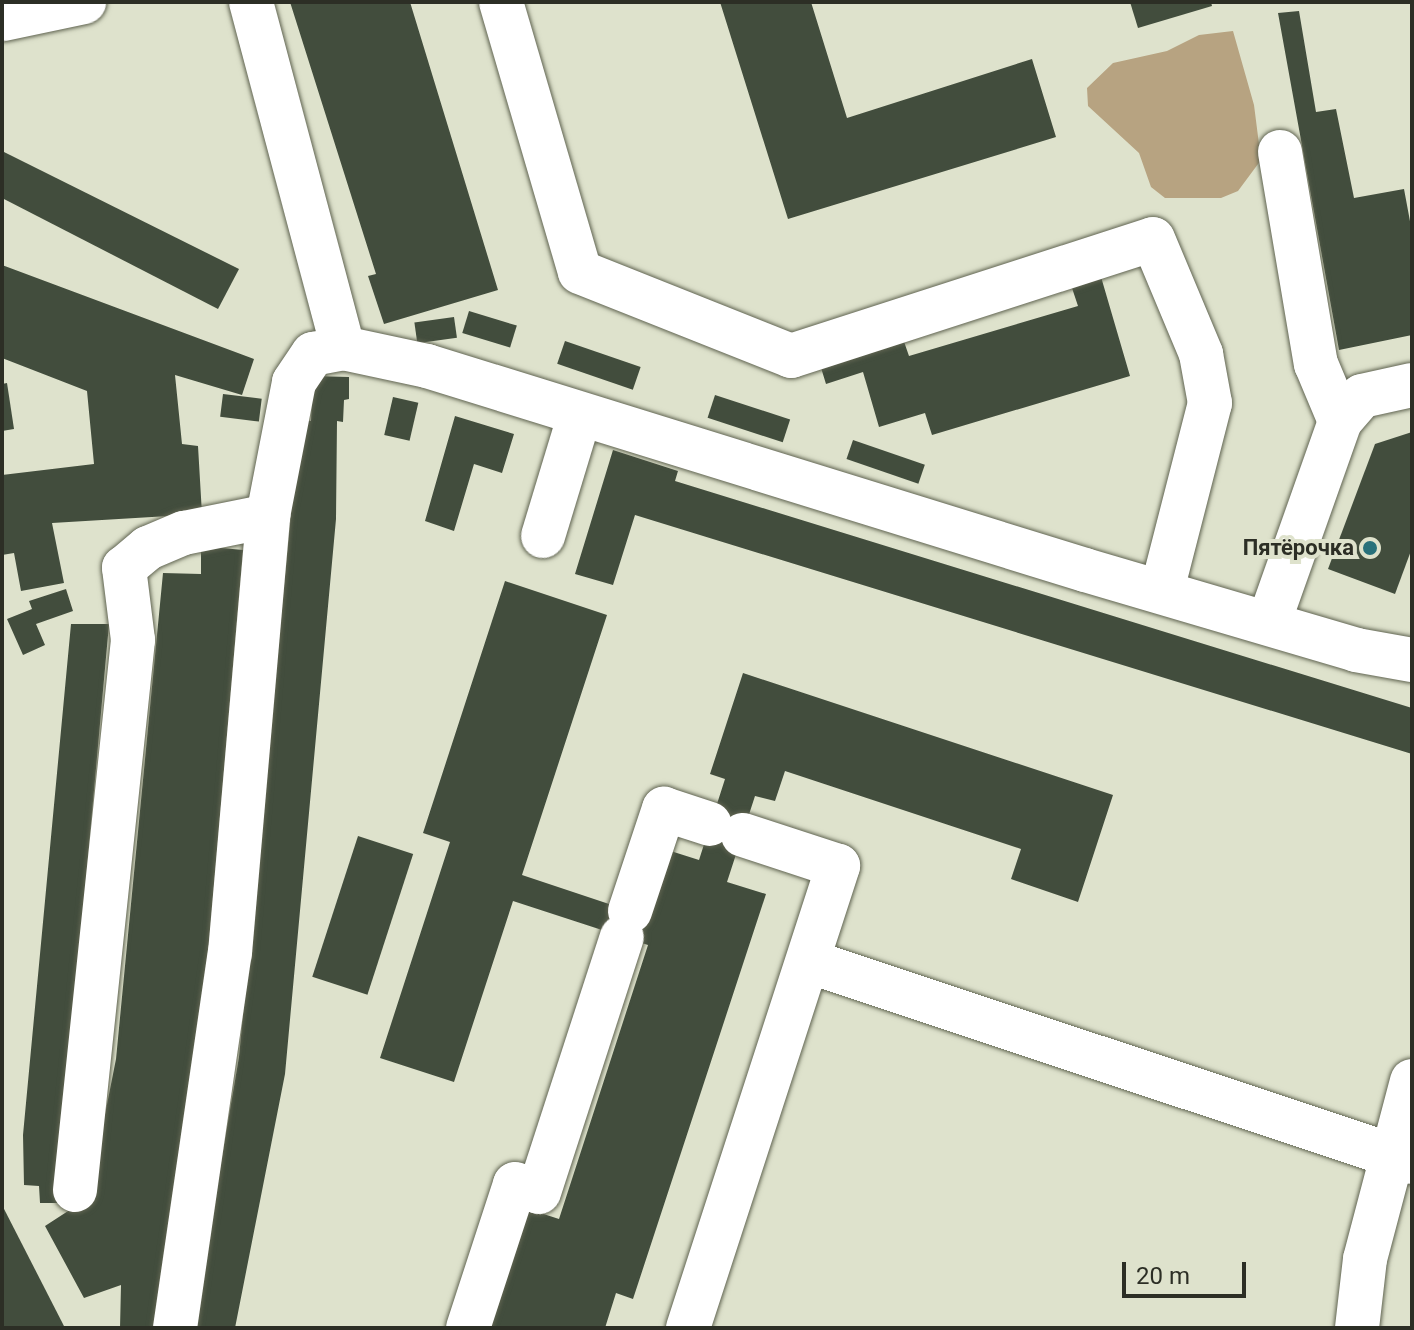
<!DOCTYPE html>
<meta charset="utf-8">
<style>
body{margin:0}
#map{position:relative;width:1414px;height:1330px;overflow:hidden;background:#dee2cc;font-family:Roboto,sans-serif}
div>[style]{position:absolute}
.forest>*{inset:0;background:#b7a381}
.building>*{inset:0;background:#424d3d;transform-origin:0 0}
.roads{filter:drop-shadow(0 0 2px #606451) drop-shadow(0 0 2px #606451)}
.minor>*{height:44px;margin:-22px;padding:0 22px;transform-origin:22px;border-radius:22px;background:#fff}
.dots>*{width:22px;height:22px;translate:-50% -50%;box-sizing:border-box;border:4px solid #dee2cc;border-radius:50%}
span{translate:-50% -50%;white-space:nowrap;text-align:center;line-height:1.15;-webkit-text-stroke:8px #dee2cc;paint-order:stroke}
.poi-label{font-size:22px;color:#2c2e25;font-weight:700}
.right{translate:-100% -50%;text-align:right}
.frame{position:absolute;inset:0;border:4px solid #2c2e25;pointer-events:none}
.scale{position:absolute;left:1122px;top:1262px;width:124px;height:36px;box-sizing:border-box;border:4px solid #2c2e25;border-top:0;padding-left:10px;font-size:24px;line-height:28px;white-space:nowrap;color:#2c2e25;-webkit-text-stroke:6px #dee2cc;paint-order:stroke}
</style>
<div id="map">
<div class="forest">
<i style="clip-path:polygon(1233px 31px,1254px 105px,1261px 160px,1238px 191px,1221px 198px,1165px 198px,1151px 187px,1139px 153px,1088px 106px,1087px 88px,1113px 63px,1167px 51px,1199px 35px)"></i>
</div>
<div class="building">
<i style="clip-path:polygon(290px 2px,410px 2px,498px 290px,384px 324px,368px 276px,376px 274px)"></i>
<i style="clip-path:polygon(720px 2px,811px 2px,847px 118px,1032px 59px,1056px 137px,788px 219px)"></i>
<i style="clip-path:polygon(1130px 2px,1211px 2px,1212px 6px,1138px 28px)"></i>
<i style="clip-path:polygon(1299px 11px,1316px 112px,1336px 109px,1354px 198px,1404px 189px,1412px 232px,1412px 335px,1339px 350px,1278px 13px)"></i>
<i style="clip-path:polygon(2px 151px,239px 269px,218px 309px,2px 198px)"></i>
<i style="clip-path:polygon(2px 265px,254px 359px,242px 395px,175px 375px,182px 444px,198px 446px,202px 514px,52px 523px,64px 583px,21px 591px,14px 553px,2px 555px,2px 475px,94px 464px,87px 391px,2px 358px)"></i>
<i style="clip-path:polygon(1099px 270px,1130px 376px,932px 435px,925px 413px,879px 427px,863px 372px,826px 384px,818px 358px,901px 333px,909px 356px,1078px 306px,1069px 279px)"></i>
<i style="left:469px;top:311px;width:50px;height:23px;rotate:17deg"></i>
<i style="left:454px;top:317px;width:21px;height:40px;rotate:82deg"></i>
<i style="left:565px;top:341px;width:80px;height:24px;rotate:19deg"></i>
<i style="clip-path:polygon(313px 376px,349px 377px,349px 399px,344px 400px,343px 422px,337px 421px,336px 519px,285px 1074px,235px 1328px,193px 1328px,239px 1057px,300px 420px,311px 421px)"></i>
<i style="clip-path:polygon(7px 383px,14px 429px,2px 431px,2px 384px)"></i>
<i style="left:223px;top:394px;width:39px;height:23px;rotate:7deg"></i>
<i style="left:715px;top:395px;width:79px;height:24px;rotate:18deg"></i>
<i style="left:393px;top:397px;width:26px;height:39px;rotate:13deg"></i>
<i style="clip-path:polygon(455px 416px,514px 434px,502px 473px,474px 464px,454px 531px,425px 521px)"></i>
<i style="clip-path:polygon(1412px 432px,1412px 548px,1395px 594px,1328px 569px,1375px 444px)"></i>
<i style="left:853px;top:440px;width:76px;height:20px;rotate:19deg"></i>
<i style="clip-path:polygon(613px 450px,678px 471px,675px 481px,1412px 708px,1412px 754px,635px 515px,613px 585px,575px 574px)"></i>
<i style="clip-path:polygon(201px 546px,243px 550px,204px 1002px,155px 1328px,120px 1328px,121px 1285px,84px 1298px,45px 1226px,82px 1202px,87px 1205px,116px 1059px,163px 573px,201px 574px)"></i>
<i style="clip-path:polygon(505px 581px,607px 615px,522px 875px,630px 911px,658px 847px,699px 860px,725px 779px,710px 774px,743px 673px,1113px 795px,1078px 902px,1011px 879px,1021px 849px,785px 771px,775px 801px,755px 796px,727px 882px,766px 894px,633px 1299px,616px 1293px,605px 1328px,490px 1328px,528px 1209px,559px 1219px,648px 945px,513px 901px,454px 1082px,380px 1058px,450px 842px,423px 833px)"></i>
<i style="clip-path:polygon(66px 589px,73px 611px,36px 624px,45px 645px,23px 655px,7px 619px,32px 609px,29px 601px)"></i>
<i style="clip-path:polygon(71px 624px,109px 624px,59px 1178px,61px 1203px,40px 1203px,39px 1186px,24px 1185px,23px 1135px)"></i>
<i style="left:358px;top:836px;width:58px;height:148px;rotate:18deg"></i>
<i style="clip-path:polygon(2px 1205px,65px 1328px,2px 1328px)"></i>
</div>
<div class="roads">
<div class="minor">
<i style="left:251px;top:2px;width:358px;rotate:75.1deg"></i>
<i style="left:501px;top:2px;width:281px;rotate:73.7deg"></i>
<i style="left:580px;top:272px;width:227px;rotate:21.7deg"></i>
<i style="left:791px;top:356px;width:380px;rotate:-17.9deg"></i>
<i style="left:1153px;top:239px;width:125px;rotate:67.3deg"></i>
<i style="left:1201px;top:354px;width:50px;rotate:79.6deg"></i>
<i style="left:1210px;top:403px;width:193px;rotate:104.4deg"></i>
<i style="left:3px;top:19px;width:83px;rotate:-11.9deg"></i>
<i style="left:1280px;top:152px;width:215px;rotate:80.4deg"></i>
<i style="left:1316px;top:364px;width:62px;rotate:67.2deg"></i>
<i style="left:1340px;top:421px;width:33px;rotate:-49deg"></i>
<i style="left:1362px;top:396px;width:51px;rotate:-12.4deg"></i>
<i style="left:543px;top:536px;width:127px;rotate:-73.1deg"></i>
<i style="left:1269px;top:622px;width:213px;rotate:-70.5deg"></i>
<i style="left:630px;top:911px;width:108px;rotate:-71.6deg"></i>
<i style="left:664px;top:809px;width:48px;rotate:18.1deg"></i>
<i style="left:808px;top:961px;width:637px;rotate:18.41deg"></i>
<i style="left:75px;top:1190px;width:553px;rotate:-83.98deg"></i>
<i style="left:133px;top:640px;width:73px;rotate:-97.1deg"></i>
<i style="left:124px;top:568px;width:31px;rotate:-40deg"></i>
<i style="left:148px;top:548px;width:39px;rotate:-23deg"></i>
<i style="left:184px;top:533px;width:86px;rotate:-11.4deg"></i>
<i style="left:175px;top:1328px;width:379px;rotate:-81.7deg"></i>
<i style="left:230px;top:953px;width:439px;rotate:-85deg"></i>
<i style="left:268px;top:516px;width:136px;rotate:-79deg"></i>
<i style="left:294px;top:382px;width:34px;rotate:-56deg"></i>
<i style="left:313px;top:354px;width:31px;rotate:-11deg"></i>
<i style="left:343px;top:348px;width:86px;rotate:12.1deg"></i>
<i style="left:427px;top:366px;width:689px;rotate:17.23deg"></i>
<i style="left:1085px;top:570px;width:283px;rotate:16.4deg"></i>
<i style="left:1356px;top:650px;width:57px;rotate:10.1deg"></i>
<i style="left:468px;top:1328px;width:151px;rotate:-71.9deg"></i>
<i style="left:515px;top:1184px;width:25px;rotate:18deg"></i>
<i style="left:539px;top:1192px;width:268px;rotate:-72deg"></i>
<i style="left:688px;top:1328px;width:486px;rotate:-72deg"></i>
<i style="left:838px;top:866px;width:100px;rotate:-161.9deg"></i>
<i style="left:1357px;top:1328px;width:69px;rotate:-83.4deg"></i>
<i style="left:1365px;top:1259px;width:184px;rotate:-75.2deg"></i>
</div>
</div>
<div class="dots">
<i style="left:1370px;top:548px;background:#28717b"></i>
</div>
<div class="poi-label">
<span class="right" style="left:1354px;top:548px">Пятёрочка</span>
</div>
<div class="frame"></div>
<div class="scale">20 m</div>
</div>
